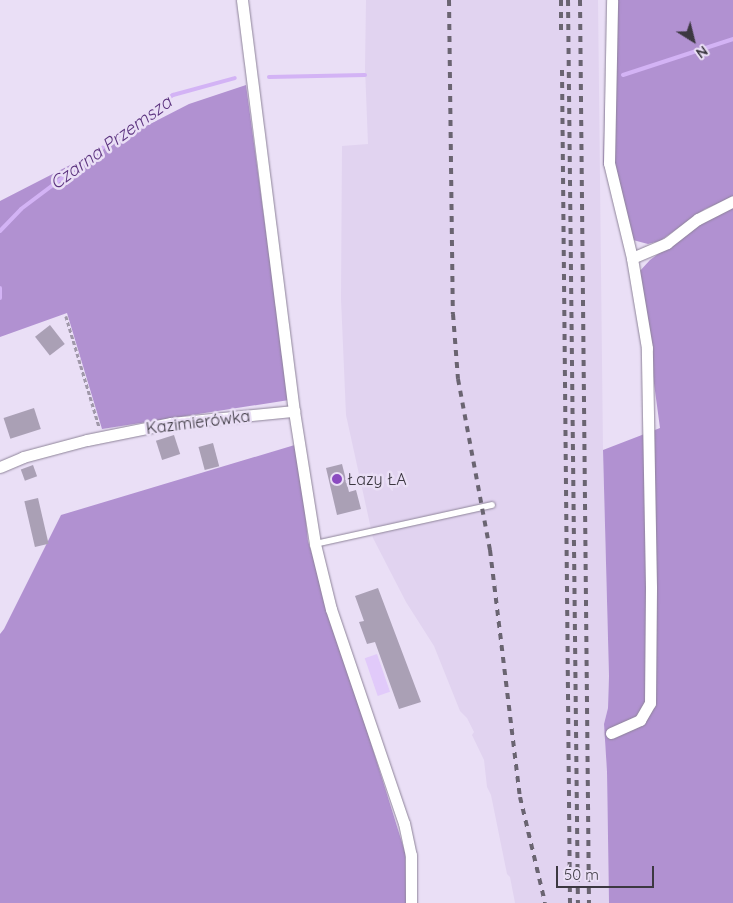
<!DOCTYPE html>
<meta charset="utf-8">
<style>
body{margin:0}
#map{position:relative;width:733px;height:903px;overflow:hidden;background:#eadff6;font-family:Quicksand,sans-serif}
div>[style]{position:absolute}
.built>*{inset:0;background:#e1d3f0}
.green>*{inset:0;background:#e1cafa;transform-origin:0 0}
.forest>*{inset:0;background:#b191d1}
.stream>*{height:4px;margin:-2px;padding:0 2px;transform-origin:2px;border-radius:2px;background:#d3b3f5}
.building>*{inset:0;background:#aaa0b5;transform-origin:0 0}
.path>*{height:2.5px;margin-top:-1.25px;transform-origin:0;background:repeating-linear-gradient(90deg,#a098a9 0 4px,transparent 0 6.5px)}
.roads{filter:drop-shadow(0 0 1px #8e8499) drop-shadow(0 0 1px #8e8499)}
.service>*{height:5.5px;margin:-2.75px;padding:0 2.75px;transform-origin:2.75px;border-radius:2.75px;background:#fff}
.minor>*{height:11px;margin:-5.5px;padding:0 5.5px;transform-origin:5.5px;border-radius:5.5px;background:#fff}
.rail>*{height:4px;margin-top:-2px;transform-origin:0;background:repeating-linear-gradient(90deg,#6a6471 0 6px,transparent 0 12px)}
.dots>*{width:14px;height:14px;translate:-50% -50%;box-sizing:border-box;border:2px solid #eadff6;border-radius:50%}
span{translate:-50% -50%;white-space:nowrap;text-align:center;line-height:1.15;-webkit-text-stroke:5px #eadff6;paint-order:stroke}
.street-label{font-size:16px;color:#3c3841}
.poi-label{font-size:16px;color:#3c3841}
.left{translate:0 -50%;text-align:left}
.water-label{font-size:18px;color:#5c337f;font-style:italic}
.north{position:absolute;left:668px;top:15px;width:50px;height:50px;-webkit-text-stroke:4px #eadff6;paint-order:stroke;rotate:144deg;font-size:14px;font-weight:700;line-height:20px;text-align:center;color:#3c3841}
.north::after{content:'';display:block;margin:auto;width:18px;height:22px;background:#3c3841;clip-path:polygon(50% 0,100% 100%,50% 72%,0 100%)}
.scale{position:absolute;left:556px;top:866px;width:98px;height:22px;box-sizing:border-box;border:2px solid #3c3841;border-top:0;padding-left:6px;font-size:15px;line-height:18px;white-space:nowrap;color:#3c3841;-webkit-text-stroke:4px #eadff6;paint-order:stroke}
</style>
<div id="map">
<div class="built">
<i style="clip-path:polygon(366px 0,598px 0,603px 450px,609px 676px,608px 708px,604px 724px,607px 772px,609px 903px,515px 903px,510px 877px,507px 874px,491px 795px,487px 787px,484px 760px,472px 735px,474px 732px,467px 718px,460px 711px,434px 646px,406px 602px,373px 538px,346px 415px,341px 299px,342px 146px,368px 144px,365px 68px)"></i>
</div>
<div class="green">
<i style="left:377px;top:654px;width:40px;height:13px;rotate:71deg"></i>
</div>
<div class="forest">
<i style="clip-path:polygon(608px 0,733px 0,733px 197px,705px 209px,660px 241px,648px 244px,633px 240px,603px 164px)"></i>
<i style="clip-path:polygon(246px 85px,289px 400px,102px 429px,67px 313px,0 337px,0 201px,189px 104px)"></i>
<i style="clip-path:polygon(733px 207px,733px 903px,609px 903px,607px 772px,604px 724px,608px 708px,609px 676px,603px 450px,660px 428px,639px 272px,650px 260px,705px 219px)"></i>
<i style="clip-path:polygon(298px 444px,308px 541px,405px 852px,406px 903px,0 903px,0 634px,4px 629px,61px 515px)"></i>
</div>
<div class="stream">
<i style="left:623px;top:75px;width:116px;rotate:-18.1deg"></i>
<i style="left:269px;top:77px;width:96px;rotate:-1.2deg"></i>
<i style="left:0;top:231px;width:30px;rotate:-46deg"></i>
<i style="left:21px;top:209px;width:190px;rotate:-36.9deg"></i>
<i style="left:173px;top:95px;width:64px;rotate:-15.3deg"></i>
<i style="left:0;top:288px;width:10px;rotate:90deg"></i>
</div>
<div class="building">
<i style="left:50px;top:325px;width:24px;height:19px;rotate:52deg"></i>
<i style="left:34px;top:408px;width:22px;height:32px;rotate:72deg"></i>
<i style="left:174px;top:435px;width:20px;height:19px;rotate:72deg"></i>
<i style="left:213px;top:443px;width:24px;height:15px;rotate:75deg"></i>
<i style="clip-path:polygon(342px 464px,349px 492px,356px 490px,361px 509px,337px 515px,326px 468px)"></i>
<i style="left:33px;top:465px;width:12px;height:13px;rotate:70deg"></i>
<i style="left:38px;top:498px;width:47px;height:14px;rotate:77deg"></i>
<i style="clip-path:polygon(378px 588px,421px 702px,399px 709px,375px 642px,367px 644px,359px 622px,364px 621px,355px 596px)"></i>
</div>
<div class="path">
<i style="left:66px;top:316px;width:115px;rotate:73.3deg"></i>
</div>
<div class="roads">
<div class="service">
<i style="left:315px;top:544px;width:181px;rotate:-12.4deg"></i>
</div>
<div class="minor">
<i style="left:242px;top:0;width:414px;rotate:82.8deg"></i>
<i style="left:294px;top:411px;width:135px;rotate:81deg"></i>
<i style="left:315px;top:544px;width:67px;rotate:76.2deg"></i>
<i style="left:331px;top:609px;width:226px;rotate:71.2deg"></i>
<i style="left:404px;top:823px;width:33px;rotate:78deg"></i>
<i style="left:411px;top:855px;width:48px;rotate:90deg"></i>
<i style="left:632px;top:258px;width:38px;rotate:-23deg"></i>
<i style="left:667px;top:243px;width:39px;rotate:-38deg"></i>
<i style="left:698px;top:219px;width:39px;rotate:-27deg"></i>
<i style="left:0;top:467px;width:25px;rotate:-23deg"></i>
<i style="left:23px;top:457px;width:66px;rotate:-14.9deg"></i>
<i style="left:87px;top:440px;width:86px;rotate:-11.4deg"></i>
<i style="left:171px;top:423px;width:124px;rotate:-5.6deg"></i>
<i style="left:611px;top:733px;width:32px;rotate:-24deg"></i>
<i style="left:640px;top:720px;width:20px;rotate:-60deg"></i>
<i style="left:650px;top:703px;width:116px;rotate:-89.5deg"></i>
<i style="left:651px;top:587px;width:239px;rotate:-91deg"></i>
<i style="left:647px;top:348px;width:91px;rotate:-99.5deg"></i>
<i style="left:632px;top:258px;width:98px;rotate:-103.6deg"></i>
<i style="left:609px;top:163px;width:163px;rotate:-88.9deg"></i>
</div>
</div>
<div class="rail">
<i style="left:449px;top:0;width:314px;rotate:89.3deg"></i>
<i style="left:453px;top:314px;width:65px;rotate:85.6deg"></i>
<i style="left:458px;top:379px;width:174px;rotate:79.4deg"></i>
<i style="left:490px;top:550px;width:249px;rotate:83.1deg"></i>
<i style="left:520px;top:797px;width:109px;rotate:76.7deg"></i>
<i style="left:561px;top:0;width:30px;rotate:90deg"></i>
<i style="left:568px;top:0;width:903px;rotate:89.37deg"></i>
<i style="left:580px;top:0;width:903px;rotate:89.43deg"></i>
<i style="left:562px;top:70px;width:833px;rotate:89.45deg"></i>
</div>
<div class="dots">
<i style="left:337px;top:479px;background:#8b4bc0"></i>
</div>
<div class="street-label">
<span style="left:198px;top:422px;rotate:-7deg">Kazimierówka</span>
</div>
<div class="poi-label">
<span class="left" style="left:347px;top:479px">Łazy ŁA</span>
</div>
<div class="water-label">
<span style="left:111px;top:143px;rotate:-36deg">Czarna Przemsza</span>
</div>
<div class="north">N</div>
<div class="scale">50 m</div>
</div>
